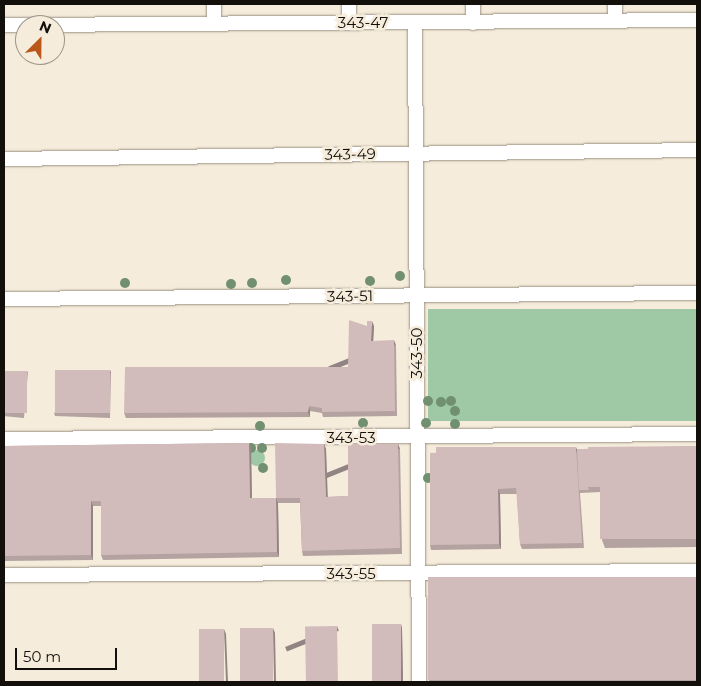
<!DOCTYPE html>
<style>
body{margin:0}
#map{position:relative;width:701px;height:686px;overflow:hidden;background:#f6ecdc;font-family:Montserrat,sans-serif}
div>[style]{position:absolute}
.green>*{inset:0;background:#9fc9a4;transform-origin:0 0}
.round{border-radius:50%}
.roads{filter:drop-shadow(0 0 1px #9a9182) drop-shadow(0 0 1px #9a9182)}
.street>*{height:14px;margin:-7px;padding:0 7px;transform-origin:7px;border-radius:7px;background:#fff}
.trees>*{width:10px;height:10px;margin:-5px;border-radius:50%;background:#719070}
.wall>*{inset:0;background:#b4a2a1;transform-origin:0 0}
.shaded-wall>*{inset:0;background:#928483;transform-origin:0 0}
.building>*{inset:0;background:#d1bcbb;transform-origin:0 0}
span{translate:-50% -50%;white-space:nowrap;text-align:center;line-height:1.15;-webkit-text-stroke:5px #f6ecdc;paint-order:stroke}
.street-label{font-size:15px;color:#130f0a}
.frame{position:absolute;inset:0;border:5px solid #130f0a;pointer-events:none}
.north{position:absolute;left:15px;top:15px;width:50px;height:50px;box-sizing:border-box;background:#f6ecdc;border:1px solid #9b9488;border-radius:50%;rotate:23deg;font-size:14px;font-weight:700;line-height:20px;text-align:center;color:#130f0a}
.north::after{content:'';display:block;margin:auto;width:18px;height:22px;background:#ba581b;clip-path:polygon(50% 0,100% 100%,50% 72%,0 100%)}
.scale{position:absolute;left:15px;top:648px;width:102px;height:22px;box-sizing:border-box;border:2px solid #130f0a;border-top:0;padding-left:6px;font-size:15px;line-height:18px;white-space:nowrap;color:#130f0a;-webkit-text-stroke:4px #f6ecdc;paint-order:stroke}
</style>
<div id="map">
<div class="green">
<i style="left:697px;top:309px;width:112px;height:269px;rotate:90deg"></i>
<i class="round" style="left:249px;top:450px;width:16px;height:16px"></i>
</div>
<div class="roads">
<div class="street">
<i style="left:214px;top:4px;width:20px;rotate:90deg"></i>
<i style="left:349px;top:4px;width:19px;rotate:90deg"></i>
<i style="left:615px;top:4px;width:17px;rotate:90deg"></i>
<i style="left:415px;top:23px;width:659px;rotate:89.65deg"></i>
<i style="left:473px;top:23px;width:19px;rotate:-90deg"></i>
<i style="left:4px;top:25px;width:21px"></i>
<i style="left:29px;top:25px;width:668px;rotate:-0.43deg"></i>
<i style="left:4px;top:159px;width:693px;rotate:-0.74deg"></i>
<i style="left:4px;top:299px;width:693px;rotate:-0.5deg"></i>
<i style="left:4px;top:439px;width:693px;rotate:-0.41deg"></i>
<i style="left:4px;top:575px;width:693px;rotate:-0.33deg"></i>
</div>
</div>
<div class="trees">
<i style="left:400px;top:276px"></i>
<i style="left:286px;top:280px"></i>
<i style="left:370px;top:281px"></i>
<i style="left:125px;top:283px"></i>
<i style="left:252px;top:283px"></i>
<i style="left:231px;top:284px"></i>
<i style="left:428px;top:401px"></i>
<i style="left:451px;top:401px"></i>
<i style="left:441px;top:402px"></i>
<i style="left:455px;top:411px"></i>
<i style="left:363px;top:423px"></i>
<i style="left:426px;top:423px"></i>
<i style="left:455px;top:424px"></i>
<i style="left:260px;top:426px"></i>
<i style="left:251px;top:448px"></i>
<i style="left:262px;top:448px"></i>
<i style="left:263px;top:468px"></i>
<i style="left:428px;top:478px"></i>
</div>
<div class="wall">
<i style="clip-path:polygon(367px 326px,374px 326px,373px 341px,396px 345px,397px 416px,323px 417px,322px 413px,310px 411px,310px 417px,126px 418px,124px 413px,348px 367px)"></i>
<i style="clip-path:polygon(110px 370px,111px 373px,110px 418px,55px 416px,54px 413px)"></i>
<i style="left:4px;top:371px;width:24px;height:45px;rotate:5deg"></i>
<i style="clip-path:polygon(249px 443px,251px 448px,252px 498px,276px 498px,324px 444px,326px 449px,327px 497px,348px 496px,398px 444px,400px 449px,402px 554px,303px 556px,302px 551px,300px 503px,278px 503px,279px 557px,103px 560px,101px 555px,101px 506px,93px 506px,93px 560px,4px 561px,4px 446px)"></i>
<i style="clip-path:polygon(697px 446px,697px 547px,605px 548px,602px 540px,601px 492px,580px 493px,584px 548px,522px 549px,520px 544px,517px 494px,500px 494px,501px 549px,431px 550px,430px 545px,430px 453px)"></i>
<i style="clip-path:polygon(697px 577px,697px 682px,430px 682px,429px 680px)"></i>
<i style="clip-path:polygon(401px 624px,402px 629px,403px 682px,373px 682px,373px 681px)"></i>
</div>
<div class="shaded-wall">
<i style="clip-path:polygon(372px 321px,374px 326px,373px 346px,371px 341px)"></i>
<i style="left:394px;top:340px;width:5px;height:71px;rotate:68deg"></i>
<i style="left:110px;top:370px;width:3px;height:45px;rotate:72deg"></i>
<i style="left:27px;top:371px;width:2px;height:42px;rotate:63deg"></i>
<i style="clip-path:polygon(309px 406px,310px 411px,310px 417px,308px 412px)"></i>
<i style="clip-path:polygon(249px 443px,251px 448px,252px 503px,250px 498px)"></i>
<i style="clip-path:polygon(324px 444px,326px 449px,328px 502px,326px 497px)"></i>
<i style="left:398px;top:444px;width:5px;height:104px;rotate:68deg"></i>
<i style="left:576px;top:447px;width:5px;height:96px;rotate:68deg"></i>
<i style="clip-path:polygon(498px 489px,500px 494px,501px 549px,499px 544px)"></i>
<i style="clip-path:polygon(276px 498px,278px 503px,279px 557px,277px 552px)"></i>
<i style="clip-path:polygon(91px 501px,93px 506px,93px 560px,91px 555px)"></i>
<i style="clip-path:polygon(401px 624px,402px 629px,403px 682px,402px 682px,401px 681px)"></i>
<i style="left:337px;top:626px;width:5px;height:56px;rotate:68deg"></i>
<i style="clip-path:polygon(273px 628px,275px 633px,276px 682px,274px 682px)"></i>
<i style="clip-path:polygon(224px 629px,226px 634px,228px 682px,226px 682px)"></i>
</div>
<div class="building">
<i style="clip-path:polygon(349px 320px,367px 326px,367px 321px,372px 321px,371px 341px,394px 340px,395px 411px,322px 412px,322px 408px,309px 406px,308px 412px,124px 413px,125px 367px,348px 367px)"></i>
<i style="left:55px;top:370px;width:55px;height:43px"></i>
<i style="left:4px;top:371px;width:23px;height:42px"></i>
<i style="clip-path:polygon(249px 443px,250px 498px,276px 498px,277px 552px,101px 555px,101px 501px,91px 501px,91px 555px,4px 556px,4px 446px)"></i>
<i style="clip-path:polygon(275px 443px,324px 444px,326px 497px,348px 496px,348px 444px,398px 444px,400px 548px,302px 551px,300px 498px,276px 498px)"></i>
<i style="clip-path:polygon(697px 446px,697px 484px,600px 485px,601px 487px,588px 487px,588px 447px)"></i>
<i style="clip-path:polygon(436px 447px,576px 447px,582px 543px,520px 544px,516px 488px,498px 489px,499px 544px,430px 545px,430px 453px,436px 453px)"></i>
<i style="clip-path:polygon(577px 449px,588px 449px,588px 487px,589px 490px,579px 490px)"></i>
<i style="left:697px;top:484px;width:55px;height:97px;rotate:90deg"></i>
<i style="left:428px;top:577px;width:269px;height:103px"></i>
<i style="left:372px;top:624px;width:29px;height:57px"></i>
<i style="left:337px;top:626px;width:56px;height:32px;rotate:89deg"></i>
<i style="left:240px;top:628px;width:33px;height:54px"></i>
<i style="left:199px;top:629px;width:25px;height:53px"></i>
</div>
<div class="street-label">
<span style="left:363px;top:23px">343-47</span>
<span style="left:350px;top:154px;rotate:-1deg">343-49</span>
<span style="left:350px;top:296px;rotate:-1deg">343-51</span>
<span style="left:417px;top:353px;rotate:-90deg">343-50</span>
<span style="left:351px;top:438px">343-53</span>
<span style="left:351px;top:574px">343-55</span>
</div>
<div class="frame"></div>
<div class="north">N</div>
<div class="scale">50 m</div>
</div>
